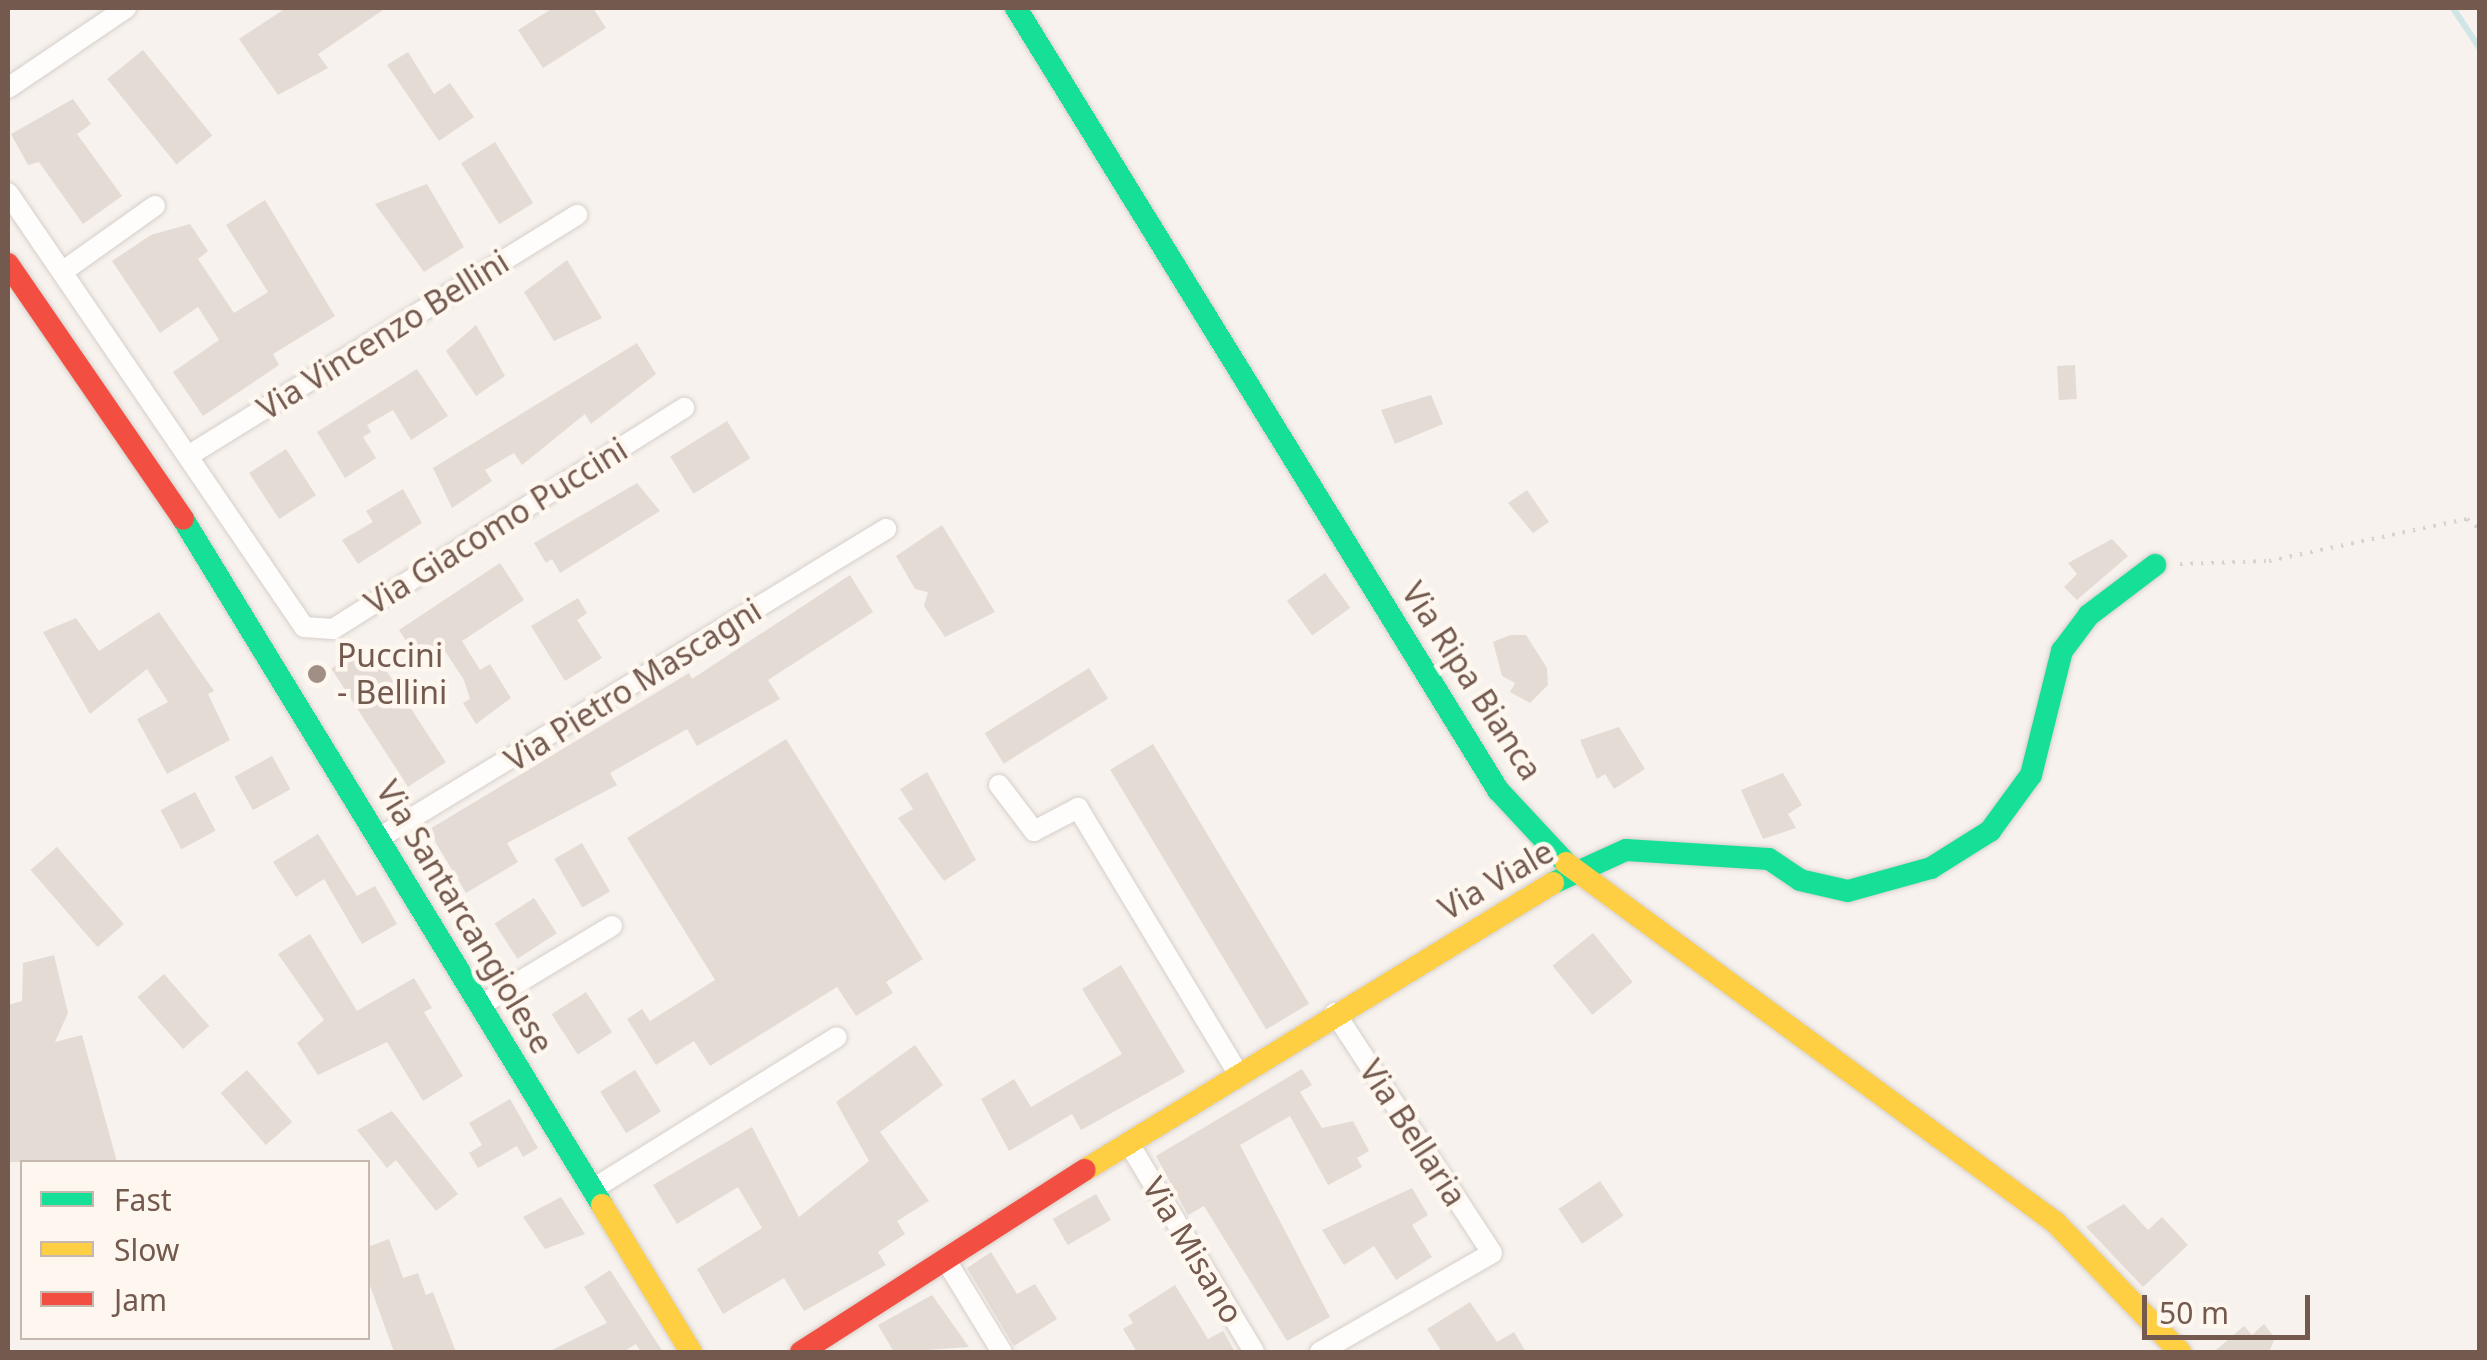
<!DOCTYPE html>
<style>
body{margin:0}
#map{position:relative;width:2487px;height:1360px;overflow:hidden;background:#f7f2ed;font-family:"Noto Sans",sans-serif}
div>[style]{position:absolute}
.stream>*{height:6px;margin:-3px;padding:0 3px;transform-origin:3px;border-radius:3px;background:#cfe5e6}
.building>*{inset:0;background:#e3dbd4;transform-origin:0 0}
.path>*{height:4px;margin-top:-2px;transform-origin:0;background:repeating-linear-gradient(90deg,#d9d2cf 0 2.5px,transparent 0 10.5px)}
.roads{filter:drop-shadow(0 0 2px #d6cfcb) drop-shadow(0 0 2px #d6cfcb)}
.street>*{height:20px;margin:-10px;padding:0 10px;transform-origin:10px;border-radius:10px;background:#fefdfc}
.fast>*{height:22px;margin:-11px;padding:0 11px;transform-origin:11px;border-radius:11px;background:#16e098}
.slow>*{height:22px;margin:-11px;padding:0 11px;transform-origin:11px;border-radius:11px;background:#ffcf43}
.jam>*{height:22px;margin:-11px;padding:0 11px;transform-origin:11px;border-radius:11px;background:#f24e42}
.dots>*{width:28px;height:28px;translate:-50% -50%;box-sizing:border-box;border:5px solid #fef7ef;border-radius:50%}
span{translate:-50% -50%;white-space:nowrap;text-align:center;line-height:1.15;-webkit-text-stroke:9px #fef7ef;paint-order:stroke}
.street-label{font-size:32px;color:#73594e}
.poi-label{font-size:32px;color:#73594e}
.left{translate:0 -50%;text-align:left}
.frame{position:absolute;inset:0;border:10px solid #73594e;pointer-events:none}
.legend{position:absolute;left:20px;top:1160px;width:350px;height:180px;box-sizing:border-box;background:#fef7ef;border:2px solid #c6b8af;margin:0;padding:12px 18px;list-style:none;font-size:30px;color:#73594e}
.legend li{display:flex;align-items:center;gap:20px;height:50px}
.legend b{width:50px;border:2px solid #c6b8af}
.scale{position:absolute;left:2142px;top:1295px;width:168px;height:45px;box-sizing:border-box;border:5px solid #73594e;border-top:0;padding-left:12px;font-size:30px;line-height:35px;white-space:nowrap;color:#73594e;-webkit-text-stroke:8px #fef7ef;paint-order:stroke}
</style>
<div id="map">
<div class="stream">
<i style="left:2453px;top:8px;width:49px;rotate:56.6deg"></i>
</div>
<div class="building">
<i style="clip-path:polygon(286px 8px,386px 8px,318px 54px,328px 68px,278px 95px,239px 39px)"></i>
<i style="clip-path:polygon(553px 8px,593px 8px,606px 28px,543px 68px,518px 30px)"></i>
<i style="left:143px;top:50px;width:110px;height:46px;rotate:51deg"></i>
<i style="clip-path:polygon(408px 52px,434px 94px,450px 83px,474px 117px,439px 141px,387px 65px)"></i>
<i style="clip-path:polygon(73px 99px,91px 124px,77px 134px,122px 196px,83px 224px,39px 162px,28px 165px,11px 134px)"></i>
<i style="left:495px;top:142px;width:72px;height:40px;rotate:58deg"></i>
<i style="clip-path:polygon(427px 184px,464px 247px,424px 272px,375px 204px)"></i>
<i style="clip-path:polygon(265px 200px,335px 316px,273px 354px,279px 365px,203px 416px,173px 372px,219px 340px,198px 307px,160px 333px,112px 261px,151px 235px,190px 224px,208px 251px,198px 259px,234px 313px,268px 292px,226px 225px)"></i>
<i style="clip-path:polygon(567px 260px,602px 318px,554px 341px,524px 292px)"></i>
<i style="clip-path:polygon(476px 325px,505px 376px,476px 396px,446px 351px)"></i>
<i style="clip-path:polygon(637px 343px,656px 374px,591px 424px,585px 414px,522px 465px,514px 453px,485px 470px,492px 481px,452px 508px,433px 468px)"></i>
<i style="left:2075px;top:365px;width:34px;height:18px;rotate:87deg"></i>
<i style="clip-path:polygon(417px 369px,448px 416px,411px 440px,393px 410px,367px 425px,371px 432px,363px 437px,376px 458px,345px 478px,317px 432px)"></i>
<i style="clip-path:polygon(1431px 395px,1443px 424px,1395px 444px,1381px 410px)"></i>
<i style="left:727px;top:421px;width:44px;height:67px;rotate:58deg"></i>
<i style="left:286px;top:449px;width:55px;height:44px;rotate:57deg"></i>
<i style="clip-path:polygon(637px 483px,660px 511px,560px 573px,552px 559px,546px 563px,534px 543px)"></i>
<i style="clip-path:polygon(403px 489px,422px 523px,358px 564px,342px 540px,373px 522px,366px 511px)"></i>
<i style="clip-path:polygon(1527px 490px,1549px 522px,1533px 533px,1508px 503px)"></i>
<i style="clip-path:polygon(942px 525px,995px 612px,945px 637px,924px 606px,928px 592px,915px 589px,896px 556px)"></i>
<i style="clip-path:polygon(2112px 539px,2128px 556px,2077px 600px,2064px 587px,2077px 574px,2068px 563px)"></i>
<i style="clip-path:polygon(500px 563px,524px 600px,462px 641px,480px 670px,490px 664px,511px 698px,476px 724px,463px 703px,470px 699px,464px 680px,443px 648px,420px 662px,399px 630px)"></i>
<i style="left:1325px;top:573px;width:43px;height:47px;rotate:54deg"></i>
<i style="clip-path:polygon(850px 575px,873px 612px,768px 680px,780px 699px,697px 746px,687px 729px,610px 773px,617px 785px,507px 843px,518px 862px,466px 893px,428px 830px,689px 673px,692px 679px)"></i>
<i style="clip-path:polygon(578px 598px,587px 613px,577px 620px,602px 658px,565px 681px,531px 626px)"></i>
<i style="clip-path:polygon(159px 612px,214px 691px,208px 694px,230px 740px,167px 774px,137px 719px,168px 702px,147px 669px,90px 714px,43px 632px,76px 618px,99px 651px)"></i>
<i style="clip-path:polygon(1510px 635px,1526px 635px,1547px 668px,1548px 685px,1530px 703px,1510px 692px,1515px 683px,1502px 676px,1493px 642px)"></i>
<i style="left:369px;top:644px;width:141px;height:45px;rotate:57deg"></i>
<i style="left:1089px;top:668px;width:36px;height:123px;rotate:58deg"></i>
<i style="clip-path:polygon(1619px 727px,1645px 769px,1614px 789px,1605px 774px,1597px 779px,1580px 740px)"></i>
<i style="clip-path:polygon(786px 739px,923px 959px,886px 982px,893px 993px,856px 1016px,837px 987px,710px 1066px,694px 1041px,656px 1065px,627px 1019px,642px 1009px,650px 1021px,715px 980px,627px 838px)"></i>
<i style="left:1153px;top:744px;width:303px;height:50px;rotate:59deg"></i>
<i style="left:272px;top:756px;width:38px;height:43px;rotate:61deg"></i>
<i style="clip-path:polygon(927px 772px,976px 860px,944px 881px,898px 818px,913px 809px,900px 789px)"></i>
<i style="clip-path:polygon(1783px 773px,1802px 805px,1788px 814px,1796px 828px,1763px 839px,1741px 790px)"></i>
<i style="left:195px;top:792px;width:44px;height:39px;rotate:62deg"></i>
<i style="clip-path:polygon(318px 834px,357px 896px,375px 886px,397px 924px,362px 944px,324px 879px,296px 897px,273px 862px)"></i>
<i style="left:582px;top:843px;width:56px;height:32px;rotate:60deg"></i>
<i style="left:57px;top:847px;width:102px;height:35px;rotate:49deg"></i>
<i style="left:534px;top:898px;width:42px;height:47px;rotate:57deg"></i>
<i style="left:1593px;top:933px;width:63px;height:52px;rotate:51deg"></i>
<i style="clip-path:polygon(310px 934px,357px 1011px,414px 978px,432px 1008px,424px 1012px,463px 1076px,423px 1101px,387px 1042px,318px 1075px,297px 1043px,324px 1020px,278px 954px)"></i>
<i style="clip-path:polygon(54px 955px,68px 1013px,55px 1042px,82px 1035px,117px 1162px,8px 1162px,8px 1005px,22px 1001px,23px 963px)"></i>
<i style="clip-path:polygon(1121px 965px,1185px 1072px,1081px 1130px,1072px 1114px,1009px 1151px,981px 1099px,1014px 1079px,1031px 1107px,1122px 1054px,1082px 989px)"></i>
<i style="left:164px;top:974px;width:69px;height:35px;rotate:49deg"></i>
<i style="left:586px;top:992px;width:48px;height:41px;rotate:57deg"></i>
<i style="clip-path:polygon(915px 1045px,943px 1085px,880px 1132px,929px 1201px,897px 1221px,905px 1234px,878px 1252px,886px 1265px,804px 1311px,784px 1278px,723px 1314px,697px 1269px,762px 1228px,738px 1187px,677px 1224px,653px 1185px,752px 1127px,799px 1217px,869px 1161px,836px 1102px)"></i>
<i style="clip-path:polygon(1302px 1069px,1312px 1085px,1300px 1092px,1322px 1128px,1353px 1121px,1369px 1151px,1357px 1158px,1362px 1167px,1328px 1185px,1290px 1116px,1240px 1145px,1330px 1317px,1287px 1341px,1204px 1206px,1188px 1215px,1156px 1156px)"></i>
<i style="left:247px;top:1070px;width:69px;height:35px;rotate:49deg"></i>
<i style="left:635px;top:1070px;width:49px;height:41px;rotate:58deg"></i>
<i style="clip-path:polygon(510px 1099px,538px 1148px,523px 1157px,517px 1146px,478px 1168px,469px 1153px,482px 1145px,469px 1123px)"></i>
<i style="clip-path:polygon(392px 1111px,458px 1194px,436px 1211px,396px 1160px,387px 1168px,357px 1130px)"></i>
<i style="left:1600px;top:1181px;width:42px;height:50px;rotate:56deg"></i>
<i style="clip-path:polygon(1412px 1188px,1428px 1215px,1412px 1225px,1432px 1257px,1396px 1280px,1374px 1246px,1344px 1265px,1322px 1230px)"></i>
<i style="left:1096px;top:1194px;width:30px;height:50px;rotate:60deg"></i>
<i style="clip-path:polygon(561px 1197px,585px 1234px,545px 1249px,523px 1217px)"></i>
<i style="clip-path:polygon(2124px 1204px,2148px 1230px,2162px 1217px,2188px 1245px,2143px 1287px,2086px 1227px)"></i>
<i style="clip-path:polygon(389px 1239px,403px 1278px,418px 1273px,426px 1295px,433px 1292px,456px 1352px,394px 1352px,368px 1280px,368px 1247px)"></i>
<i style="clip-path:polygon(991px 1252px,1017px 1294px,1035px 1284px,1057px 1319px,1014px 1346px,967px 1268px)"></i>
<i style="clip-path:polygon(610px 1270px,663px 1352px,641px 1352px,636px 1344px,623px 1352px,548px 1352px,607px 1323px,584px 1287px)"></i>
<i style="clip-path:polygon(1175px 1285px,1208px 1339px,1223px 1331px,1235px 1352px,1137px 1352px,1123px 1329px,1133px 1323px,1128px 1315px)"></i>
<i style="clip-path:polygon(932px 1295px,969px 1347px,894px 1352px,878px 1325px)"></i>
<i style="clip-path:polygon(1470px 1302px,1497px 1342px,1514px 1332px,1526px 1352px,1442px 1352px,1427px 1329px)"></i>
<i style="clip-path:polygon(2264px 1324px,2275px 1338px,2269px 1352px,2214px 1352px,2244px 1326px,2252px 1335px)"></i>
</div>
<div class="path">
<i style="left:2180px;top:564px;width:89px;rotate:-1.9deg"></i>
<i style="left:2269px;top:561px;width:202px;rotate:-12deg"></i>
<i style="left:2467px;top:519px;width:16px;rotate:38deg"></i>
</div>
<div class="roads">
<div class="street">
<i style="left:8px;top:88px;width:143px;rotate:-34.1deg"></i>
<i style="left:8px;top:193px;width:525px;rotate:55.7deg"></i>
<i style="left:304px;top:627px;width:29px;rotate:4deg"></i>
<i style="left:333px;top:629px;width:415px;rotate:-32.2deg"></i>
<i style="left:62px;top:272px;width:114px;rotate:-35.4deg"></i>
<i style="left:188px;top:456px;width:458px;rotate:-31.8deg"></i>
<i style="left:999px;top:785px;width:58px;rotate:52.7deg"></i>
<i style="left:1034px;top:831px;width:50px;rotate:-27.6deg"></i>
<i style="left:1078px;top:808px;width:308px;rotate:58.9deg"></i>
<i style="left:379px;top:838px;width:594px;rotate:-31.36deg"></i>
<i style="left:481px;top:1005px;width:153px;rotate:-31.1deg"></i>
<i style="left:1131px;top:1147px;width:239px;rotate:59deg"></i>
<i style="left:593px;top:1189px;width:287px;rotate:-31.9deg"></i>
<i style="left:947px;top:1262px;width:105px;rotate:58.6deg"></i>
<i style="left:1320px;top:1352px;width:198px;rotate:-29.9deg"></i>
<i style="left:1492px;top:1253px;width:287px;rotate:-123.2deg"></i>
</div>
<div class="fast">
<i style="left:1016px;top:8px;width:919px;rotate:58.35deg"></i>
<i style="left:1498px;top:790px;width:100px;rotate:47deg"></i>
<i style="left:183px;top:519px;width:804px;rotate:58.58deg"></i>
<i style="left:1553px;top:883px;width:80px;rotate:-24.3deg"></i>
<i style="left:1626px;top:850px;width:143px;rotate:3.6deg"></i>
<i style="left:1769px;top:859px;width:37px;rotate:34deg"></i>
<i style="left:1800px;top:880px;width:49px;rotate:12.9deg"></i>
<i style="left:1848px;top:891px;width:86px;rotate:-15.5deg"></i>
<i style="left:1931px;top:868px;width:70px;rotate:-32.1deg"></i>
<i style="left:1990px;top:831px;width:69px;rotate:-53.8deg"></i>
<i style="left:2031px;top:775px;width:128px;rotate:-76deg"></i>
<i style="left:2062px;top:651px;width:45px;rotate:-53.1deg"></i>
<i style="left:2089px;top:615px;width:83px;rotate:-37.1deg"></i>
</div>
<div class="slow">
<i style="left:1566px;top:863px;width:608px;rotate:36.3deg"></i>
<i style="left:2056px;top:1223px;width:179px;rotate:46.1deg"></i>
<i style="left:1085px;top:1170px;width:549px;rotate:-31.52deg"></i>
<i style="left:602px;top:1205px;width:172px;rotate:58.8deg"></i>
</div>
<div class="jam">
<i style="left:8px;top:264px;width:309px;rotate:55.5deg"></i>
<i style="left:801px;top:1352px;width:337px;rotate:-32.7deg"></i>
</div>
</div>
<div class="dots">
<i style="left:317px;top:674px;background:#a18f86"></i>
</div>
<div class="street-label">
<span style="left:383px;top:335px;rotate:-32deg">Via Vincenzo Bellini</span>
<span style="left:496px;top:526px;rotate:-32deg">Via Giacomo Puccini</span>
<span style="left:1472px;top:681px;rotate:57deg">Via Ripa Bianca</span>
<span style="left:633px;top:685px;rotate:-32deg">Via Pietro Mascagni</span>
<span style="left:1496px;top:880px;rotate:-30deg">Via Viale</span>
<span style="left:465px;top:917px;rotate:59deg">Via Santarcangiolese</span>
<span style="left:1413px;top:1133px;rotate:57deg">Via Bellaria</span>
<span style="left:1193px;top:1250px;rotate:59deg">Via Misano</span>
</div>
<div class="poi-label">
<span class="left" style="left:337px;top:674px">Puccini<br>- Bellini</span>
</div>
<div class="frame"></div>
<ul class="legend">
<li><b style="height:12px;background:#16e098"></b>Fast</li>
<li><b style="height:12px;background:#ffcf43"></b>Slow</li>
<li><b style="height:12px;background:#f24e42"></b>Jam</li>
</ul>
<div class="scale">50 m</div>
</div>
